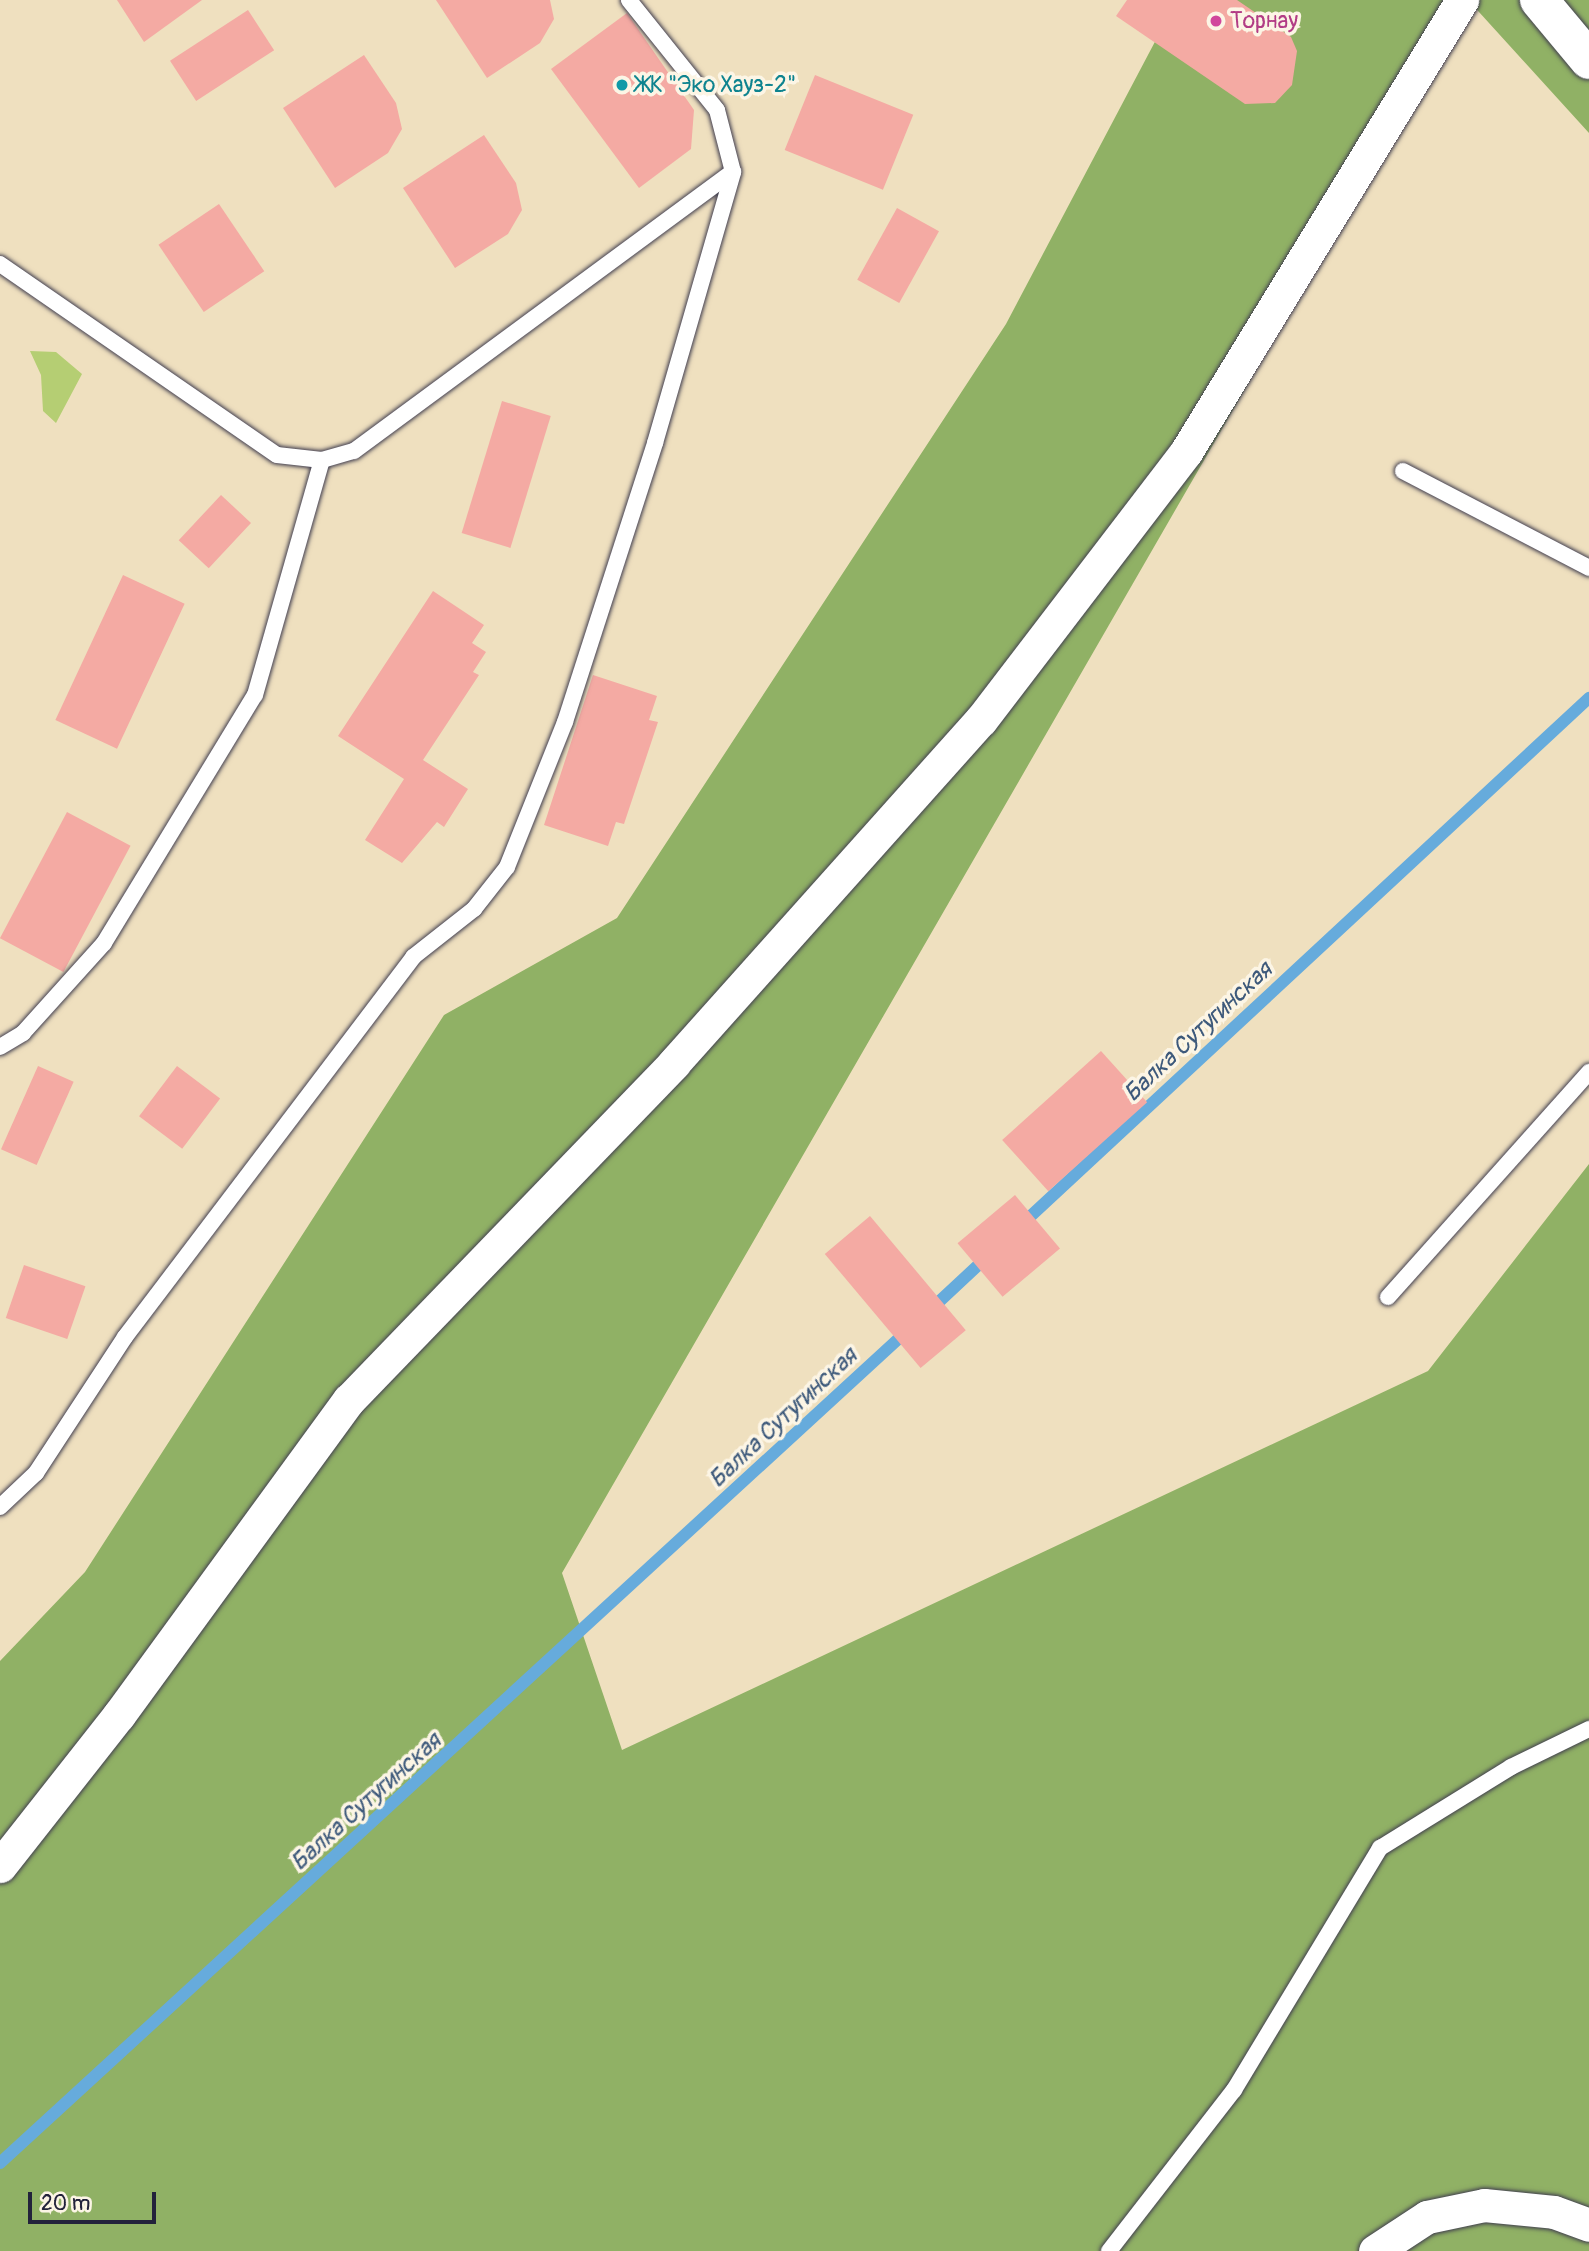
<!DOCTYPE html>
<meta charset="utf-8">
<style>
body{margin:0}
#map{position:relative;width:1589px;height:2251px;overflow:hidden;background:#efe0bf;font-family:Pangolin,sans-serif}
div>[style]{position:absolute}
.green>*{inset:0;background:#b5ce73}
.forest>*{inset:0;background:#90b165}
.stream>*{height:12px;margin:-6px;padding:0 6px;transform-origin:6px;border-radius:6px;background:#66abdc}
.building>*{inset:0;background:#f4aaa3;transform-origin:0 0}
.roads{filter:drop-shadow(0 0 2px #413e4f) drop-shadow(0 0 2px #413e4f)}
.lane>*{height:16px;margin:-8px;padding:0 8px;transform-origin:8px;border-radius:8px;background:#fff}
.street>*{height:33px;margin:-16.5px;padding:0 16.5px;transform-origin:16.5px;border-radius:16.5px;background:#fff}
.secondary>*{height:38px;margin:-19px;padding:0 19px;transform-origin:19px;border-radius:19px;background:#fff}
.dots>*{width:19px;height:19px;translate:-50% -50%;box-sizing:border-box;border:4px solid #fcf5e5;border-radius:50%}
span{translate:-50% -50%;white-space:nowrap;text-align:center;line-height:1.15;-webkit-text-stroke:7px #fcf5e5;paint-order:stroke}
.hotel-label{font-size:23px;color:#b23c85}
.left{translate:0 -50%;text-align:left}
.culture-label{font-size:23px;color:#0d838f}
.water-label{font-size:24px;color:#3d597b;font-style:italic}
.scale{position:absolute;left:28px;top:2192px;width:128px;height:32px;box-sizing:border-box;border:4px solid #22223b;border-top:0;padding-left:9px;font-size:21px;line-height:24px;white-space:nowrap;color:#22223b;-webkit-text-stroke:5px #fcf5e5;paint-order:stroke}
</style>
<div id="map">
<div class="green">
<i style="clip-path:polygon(30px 351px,56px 352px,82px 374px,56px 423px,43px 411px,41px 375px)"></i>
</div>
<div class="forest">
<i style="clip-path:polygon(1177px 0,1589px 0,1589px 133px,1469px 1px,562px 1573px,622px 1750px,1428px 1371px,1589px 1164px,1589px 2251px,0 2251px,0 1661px,85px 1572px,444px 1015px,617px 918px,1006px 324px)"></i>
</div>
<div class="stream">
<i style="left:1021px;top:1225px;width:775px;rotate:-42.86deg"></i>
<i style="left:929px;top:1311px;width:79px;rotate:-43deg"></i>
<i style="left:0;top:2163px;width:1232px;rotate:-42.53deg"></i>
</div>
<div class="building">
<i style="clip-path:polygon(117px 0,202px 0,144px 42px)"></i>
<i style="clip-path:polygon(436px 0,550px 0,554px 19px,540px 43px,487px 78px)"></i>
<i style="clip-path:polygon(1127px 0,1237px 0,1291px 37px,1297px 51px,1292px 85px,1275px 103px,1245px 104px,1116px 16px)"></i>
<i style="left:248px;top:10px;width:48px;height:93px;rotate:57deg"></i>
<i style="clip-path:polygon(627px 13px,694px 110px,691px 149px,639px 188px,551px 69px)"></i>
<i style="clip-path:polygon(364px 55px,396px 103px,402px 129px,388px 153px,335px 188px,283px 108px)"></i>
<i style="left:815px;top:75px;width:106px;height:81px;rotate:22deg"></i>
<i style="clip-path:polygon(484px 135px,516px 183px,522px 210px,508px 234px,455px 268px,403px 188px)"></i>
<i style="left:219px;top:204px;width:81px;height:73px;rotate:56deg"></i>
<i style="left:897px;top:208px;width:48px;height:82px;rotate:29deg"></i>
<i style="left:502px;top:401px;width:51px;height:138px;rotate:17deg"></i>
<i style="left:221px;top:495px;width:41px;height:62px;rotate:43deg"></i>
<i style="left:123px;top:575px;width:68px;height:160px;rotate:25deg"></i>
<i style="clip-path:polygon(433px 591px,484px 625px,472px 643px,486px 652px,473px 672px,479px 675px,423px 760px,468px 789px,444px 827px,437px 822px,402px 863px,365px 840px,404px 779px,338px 736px)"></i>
<i style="clip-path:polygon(593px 675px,657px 696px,649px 720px,658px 722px,624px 824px,616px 822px,608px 846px,544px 825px)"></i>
<i style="left:67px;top:812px;width:72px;height:143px;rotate:28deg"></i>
<i style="left:1101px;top:1051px;width:69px;height:133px;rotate:48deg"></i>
<i style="left:38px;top:1066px;width:39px;height:91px;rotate:24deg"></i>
<i style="left:177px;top:1066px;width:54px;height:63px;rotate:37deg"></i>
<i style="left:1015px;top:1195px;width:70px;height:75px;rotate:50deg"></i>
<i style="left:870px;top:1216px;width:149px;height:59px;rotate:50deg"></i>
<i style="left:24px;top:1265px;width:65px;height:56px;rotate:19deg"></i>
</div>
<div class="roads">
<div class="lane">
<i style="left:0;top:264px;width:336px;rotate:34.6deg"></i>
<i style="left:277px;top:455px;width:45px;rotate:6.3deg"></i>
<i style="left:322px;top:460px;width:33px;rotate:-16deg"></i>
<i style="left:354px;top:451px;width:471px;rotate:-36.4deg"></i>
<i style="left:1403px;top:471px;width:210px;rotate:27.5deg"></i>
<i style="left:0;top:1047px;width:27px;rotate:-31deg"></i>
<i style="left:23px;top:1033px;width:121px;rotate:-48deg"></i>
<i style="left:104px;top:943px;width:290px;rotate:-58.7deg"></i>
<i style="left:255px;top:695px;width:244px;rotate:-74.1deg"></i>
<i style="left:1388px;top:1297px;width:302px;rotate:-48.2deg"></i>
<i style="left:0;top:1507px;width:50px;rotate:-43.4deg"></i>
<i style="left:36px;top:1473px;width:163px;rotate:-56.8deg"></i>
<i style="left:125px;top:1337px;width:477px;rotate:-52.8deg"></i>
<i style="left:413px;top:957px;width:78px;rotate:-38.2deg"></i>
<i style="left:474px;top:909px;width:53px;rotate:-51.8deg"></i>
<i style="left:507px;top:867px;width:156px;rotate:-68.2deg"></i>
<i style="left:565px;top:722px;width:293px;rotate:-72.1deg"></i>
<i style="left:655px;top:443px;width:282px;rotate:-73.9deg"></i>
<i style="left:733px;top:172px;width:64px;rotate:-104.5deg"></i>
<i style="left:717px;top:110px;width:141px;rotate:-128.7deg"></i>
<i style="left:1109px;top:2251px;width:204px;rotate:-52.2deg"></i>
<i style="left:1234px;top:2090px;width:283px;rotate:-58.9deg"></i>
<i style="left:1380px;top:1848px;width:154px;rotate:-31.7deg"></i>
<i style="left:1511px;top:1767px;width:87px;rotate:-26deg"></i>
</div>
<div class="street">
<i style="left:0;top:1866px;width:192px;rotate:-51.8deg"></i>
<i style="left:119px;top:1715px;width:390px;rotate:-53.9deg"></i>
<i style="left:349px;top:1400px;width:468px;rotate:-46deg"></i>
<i style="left:674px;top:1063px;width:460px;rotate:-48.2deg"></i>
<i style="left:981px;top:720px;width:337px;rotate:-52.6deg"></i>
<i style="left:1186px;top:452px;width:530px;rotate:-58.59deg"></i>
<i style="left:1375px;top:2251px;width:62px;rotate:-33.2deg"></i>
<i style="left:1427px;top:2217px;width:58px;rotate:-11.9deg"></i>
<i style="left:1484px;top:2205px;width:70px;rotate:5.7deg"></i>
<i style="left:1554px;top:2212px;width:37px;rotate:20deg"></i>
</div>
<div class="secondary">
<i style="left:1539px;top:0;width:78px;rotate:50.2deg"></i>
</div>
</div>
<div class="dots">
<i style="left:1216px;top:21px;background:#d1479c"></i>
<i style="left:622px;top:85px;background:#0f9aa8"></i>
</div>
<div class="hotel-label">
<span class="left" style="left:1230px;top:21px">Торнау</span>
</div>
<div class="culture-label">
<span class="left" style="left:636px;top:85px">ЖК "Эко Хауз-2"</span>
</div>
<div class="water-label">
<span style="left:1198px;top:1032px;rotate:-43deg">Балка Сутугинская</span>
<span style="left:783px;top:1418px;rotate:-43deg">Балка Сутугинская</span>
<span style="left:366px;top:1802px;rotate:-42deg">Балка Сутугинская</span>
</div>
<div class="scale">20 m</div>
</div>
